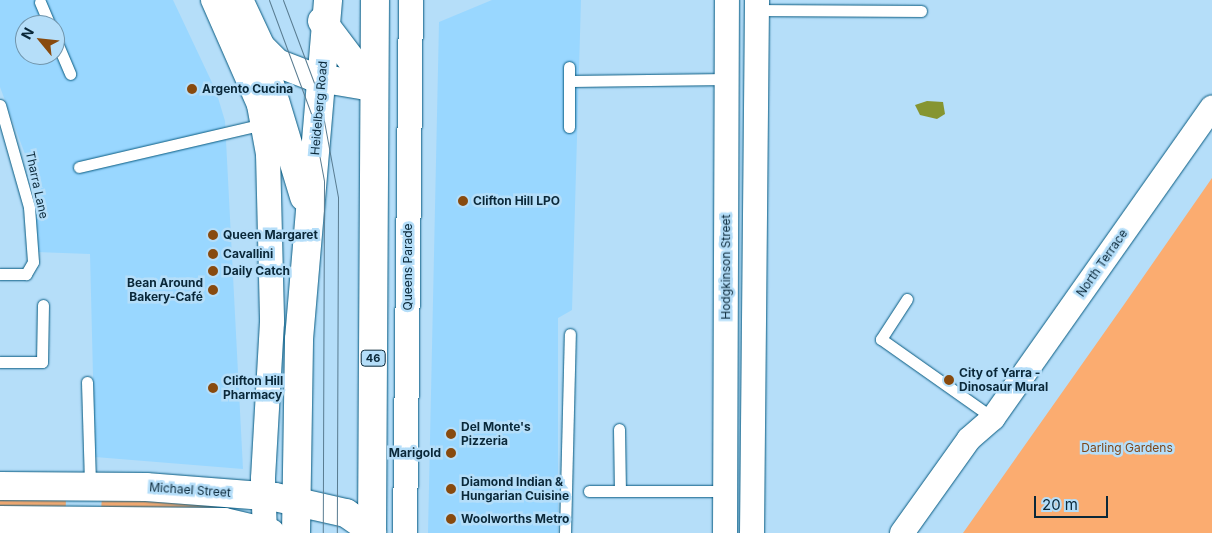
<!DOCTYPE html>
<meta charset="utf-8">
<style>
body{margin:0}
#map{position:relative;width:1212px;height:533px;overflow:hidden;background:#b5def9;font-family:Inter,sans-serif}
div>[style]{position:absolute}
.built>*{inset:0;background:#99d7ff}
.green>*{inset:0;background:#fbac70;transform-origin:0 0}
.water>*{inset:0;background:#869531}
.roads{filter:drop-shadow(0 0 1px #075a81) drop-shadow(0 0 1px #075a81)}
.lane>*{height:11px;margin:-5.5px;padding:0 5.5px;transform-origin:5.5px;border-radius:5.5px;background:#fff}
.street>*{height:24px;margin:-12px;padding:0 12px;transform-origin:12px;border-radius:12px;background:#fff}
.secondary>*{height:28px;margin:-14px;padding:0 14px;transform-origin:14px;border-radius:14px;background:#fff}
.primary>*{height:28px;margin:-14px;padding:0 14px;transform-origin:14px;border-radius:14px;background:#fff}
.tram>*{height:1px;margin:-0.5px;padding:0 0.5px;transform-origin:0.5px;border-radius:0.5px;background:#597c91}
.dots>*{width:14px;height:14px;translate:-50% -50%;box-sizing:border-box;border:2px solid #b5def9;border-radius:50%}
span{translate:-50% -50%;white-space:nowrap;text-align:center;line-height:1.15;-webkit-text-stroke:5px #b5def9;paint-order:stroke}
.shield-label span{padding:1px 4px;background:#b5def9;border:1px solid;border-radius:4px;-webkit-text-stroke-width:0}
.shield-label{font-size:11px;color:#0a2839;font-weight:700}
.poi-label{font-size:12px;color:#0a2839;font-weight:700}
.left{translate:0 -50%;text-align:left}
.right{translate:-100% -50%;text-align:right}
.street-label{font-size:12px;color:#0a2839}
.park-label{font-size:12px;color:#7d481b}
.north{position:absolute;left:15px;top:15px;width:50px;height:50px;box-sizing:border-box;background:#b5def9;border:1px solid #7195ac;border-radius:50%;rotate:298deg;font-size:14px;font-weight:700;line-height:20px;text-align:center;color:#0a2839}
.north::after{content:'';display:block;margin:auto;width:18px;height:22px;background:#884a0e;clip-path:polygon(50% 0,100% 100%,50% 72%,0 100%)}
.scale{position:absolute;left:1034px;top:496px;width:74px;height:22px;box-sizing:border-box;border:2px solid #0a2839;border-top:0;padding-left:6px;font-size:15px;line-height:18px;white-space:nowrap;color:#0a2839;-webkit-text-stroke:4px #b5def9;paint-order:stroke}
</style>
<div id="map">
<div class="built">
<i style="clip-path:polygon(evenodd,0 0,173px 0,216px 91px,225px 121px,243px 469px,95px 457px,90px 254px,36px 252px,35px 181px,0 87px,0 0,25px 25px,55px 25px,55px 55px,25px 55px,25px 25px)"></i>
<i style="clip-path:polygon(492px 0,581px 0,572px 310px,558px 318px,558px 533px,428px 533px,439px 22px)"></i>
</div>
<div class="green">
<i style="clip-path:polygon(1212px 178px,1212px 533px,963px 533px,1123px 306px)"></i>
<i style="left:0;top:492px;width:66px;height:21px;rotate:1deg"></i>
<i style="clip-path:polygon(102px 494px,217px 501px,217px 515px,101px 514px)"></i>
</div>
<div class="water">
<i style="clip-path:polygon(927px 101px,943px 102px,945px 114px,937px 119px,920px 115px,915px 105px)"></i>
</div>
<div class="roads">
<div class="lane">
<i style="left:40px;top:2px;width:25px;rotate:67deg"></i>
<i style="left:757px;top:10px;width:164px;rotate:0.3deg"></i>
<i style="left:55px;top:38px;width:39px;rotate:67deg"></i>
<i style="left:570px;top:81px;width:157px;rotate:-0.7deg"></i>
<i style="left:0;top:105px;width:106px;rotate:74.1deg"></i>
<i style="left:29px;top:207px;width:55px;rotate:85.8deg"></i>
<i style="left:33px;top:262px;width:14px;rotate:120deg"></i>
<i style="left:26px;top:274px;width:26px;rotate:180deg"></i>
<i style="left:569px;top:127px;width:60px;rotate:-90deg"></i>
<i style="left:79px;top:167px;width:190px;rotate:-13.1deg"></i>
<i style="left:907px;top:299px;width:48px;rotate:123deg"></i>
<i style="left:881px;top:339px;width:137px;rotate:35.2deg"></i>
<i style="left:0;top:362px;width:42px"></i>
<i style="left:42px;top:362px;width:57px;rotate:-89deg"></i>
<i style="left:87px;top:382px;width:104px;rotate:88.3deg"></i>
<i style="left:619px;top:429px;width:62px;rotate:89.1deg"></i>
<i style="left:589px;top:491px;width:138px"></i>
<i style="left:565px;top:533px;width:199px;rotate:-88.6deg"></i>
</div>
<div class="street">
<i style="left:213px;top:0;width:115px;rotate:66.3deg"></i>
<i style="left:259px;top:105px;width:50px;rotate:79.6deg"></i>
<i style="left:268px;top:154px;width:168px;rotate:88.6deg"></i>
<i style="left:272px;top:322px;width:157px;rotate:93.3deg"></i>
<i style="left:263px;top:479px;width:54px;rotate:87.9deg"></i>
<i style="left:405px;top:533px;width:533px;rotate:-89.36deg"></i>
<i style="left:725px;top:533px;width:533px;rotate:-89.79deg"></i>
<i style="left:752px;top:533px;width:533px;rotate:-89.46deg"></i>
<i style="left:902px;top:533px;width:115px;rotate:-54.5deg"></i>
<i style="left:969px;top:439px;width:32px;rotate:-41deg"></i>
<i style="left:993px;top:418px;width:380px;rotate:-54.8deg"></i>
</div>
<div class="secondary">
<i style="left:0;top:486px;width:146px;rotate:0.4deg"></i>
<i style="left:146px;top:487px;width:129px;rotate:4.4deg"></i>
<i style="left:275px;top:497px;width:73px;rotate:12.7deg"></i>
<i style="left:346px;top:513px;width:32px;rotate:35deg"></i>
<i style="left:0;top:520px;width:224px;rotate:0.5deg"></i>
<i style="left:224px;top:522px;width:48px;rotate:13.2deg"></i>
</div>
<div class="primary">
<i style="left:239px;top:0;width:52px;rotate:64.9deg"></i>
<i style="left:261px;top:47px;width:23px;rotate:45deg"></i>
<i style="left:277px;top:63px;width:39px;rotate:21deg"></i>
<i style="left:313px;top:77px;width:60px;rotate:9.6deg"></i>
<i style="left:322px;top:21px;width:83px;rotate:52.9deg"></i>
<i style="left:257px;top:41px;width:163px;rotate:73.2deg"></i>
<i style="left:296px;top:533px;width:194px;rotate:-89.1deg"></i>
<i style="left:299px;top:339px;width:340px;rotate:-85.1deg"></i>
<i style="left:372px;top:533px;width:533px;rotate:-89.68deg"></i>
</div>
</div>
<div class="tram">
<i style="left:269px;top:0;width:124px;rotate:69.7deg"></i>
<i style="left:312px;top:116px;width:66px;rotate:79.5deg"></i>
<i style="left:324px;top:181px;width:352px;rotate:90.2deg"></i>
<i style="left:283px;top:0;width:106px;rotate:69.5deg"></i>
<i style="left:320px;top:99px;width:100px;rotate:79.6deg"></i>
<i style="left:338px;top:197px;width:336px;rotate:90.2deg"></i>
</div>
<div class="dots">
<i style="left:192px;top:89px;background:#884a0e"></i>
<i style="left:463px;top:201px;background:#884a0e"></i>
<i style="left:213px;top:235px;background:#884a0e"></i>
<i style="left:213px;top:254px;background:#884a0e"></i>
<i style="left:213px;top:271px;background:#884a0e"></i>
<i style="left:213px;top:290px;background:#884a0e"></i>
<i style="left:949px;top:380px;background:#884a0e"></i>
<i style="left:213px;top:388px;background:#884a0e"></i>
<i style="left:451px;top:434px;background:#884a0e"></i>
<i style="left:451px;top:453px;background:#884a0e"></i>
<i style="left:451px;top:489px;background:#884a0e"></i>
<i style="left:451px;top:519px;background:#884a0e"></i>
</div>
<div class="shield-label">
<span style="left:373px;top:358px">46</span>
</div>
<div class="poi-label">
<span class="left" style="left:202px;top:89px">Argento Cucina</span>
<span class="left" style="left:473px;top:201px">Clifton Hill LPO</span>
<span class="left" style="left:223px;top:235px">Queen Margaret</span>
<span class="left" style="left:223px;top:254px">Cavallini</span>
<span class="left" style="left:223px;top:271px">Daily Catch</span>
<span class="right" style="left:203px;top:290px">Bean Around<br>Bakery-Café</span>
<span class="left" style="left:959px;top:380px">City of Yarra -<br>Dinosaur Mural</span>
<span class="left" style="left:223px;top:388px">Clifton Hill<br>Pharmacy</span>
<span class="left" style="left:461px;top:434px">Del Monte's<br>Pizzeria</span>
<span class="right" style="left:441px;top:453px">Marigold</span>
<span class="left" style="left:461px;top:489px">Diamond Indian &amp;<br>Hungarian Cuisine</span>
<span class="left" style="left:461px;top:519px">Woolworths Metro</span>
</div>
<div class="street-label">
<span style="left:319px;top:108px;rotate:-85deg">Heidelberg Road</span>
<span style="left:37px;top:185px;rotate:78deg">Tharra Lane</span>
<span style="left:1102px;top:263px;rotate:-55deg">North Terrace</span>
<span style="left:408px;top:267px;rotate:-90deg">Queens Parade</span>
<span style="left:726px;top:267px;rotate:-90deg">Hodgkinson Street</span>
<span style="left:190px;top:490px;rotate:4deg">Michael Street</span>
</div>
<div class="park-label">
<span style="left:1127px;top:448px">Darling Gardens</span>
</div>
<div class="north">N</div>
<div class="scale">20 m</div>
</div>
